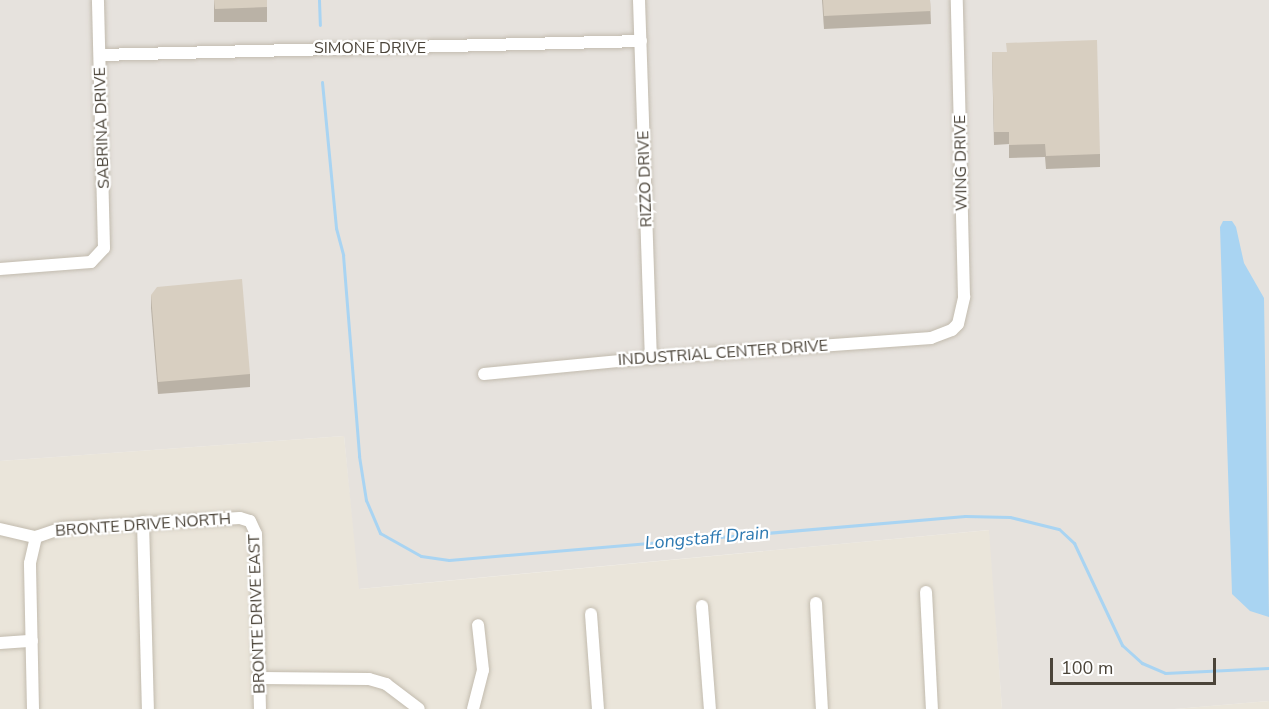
<!DOCTYPE html>
<style>
body{margin:0}
#map{position:relative;width:1269px;height:709px;overflow:hidden;background:#f6f3ec;font-family:"Nunito Sans",sans-serif}
div>[style]{position:absolute}
.residential>*{inset:0;background:#eae5da}
.industrial>*{inset:0;background:#e6e2dd}
.water>*{inset:0;background:#a9d4f2}
.stream>*{height:3px;margin:-1.5px;padding:0 1.5px;transform-origin:1.5px;border-radius:1.5px;background:#a9d4f2}
.roads{filter:drop-shadow(0 0 2px #c2bbae) drop-shadow(0 0 2px #c2bbae)}
.street>*{height:12px;margin:-6px;padding:0 6px;transform-origin:6px;border-radius:6px;background:#fff}
.wall>*{inset:0;background:#bab2a6;transform-origin:0 0}
.building>*{inset:0;background:#d8cfc1}
span{translate:-50% -50%;white-space:nowrap;text-align:center;line-height:1.15;-webkit-text-stroke:4.5px #fff;paint-order:stroke}
.street-label{font-size:16px;color:#4b4439}
.water-label{font-size:18px;color:#2e7ab2;font-style:italic}
.scale{position:absolute;left:1050px;top:658px;width:166px;height:27px;box-sizing:border-box;border:3px solid #4b4439;border-top:0;padding-left:8px;font-size:18px;line-height:21px;white-space:nowrap;color:#4b4439;-webkit-text-stroke:4px #fff;paint-order:stroke}
</style>
<div id="map">
<div class="residential">
<i style="clip-path:polygon(344px 436px,360px 589px,990px 530px,1002px 709px,0 709px,0 461px)"></i>
<i style="clip-path:polygon(1269px 701px,1269px 709px,1175px 709px)"></i>
</div>
<div class="industrial">
<i style="clip-path:polygon(0 0,1269px 0,1269px 701px,1175px 709px,1002px 709px,989px 530px,359px 589px,344px 436px,0 461px)"></i>
</div>
<div class="water">
<i style="clip-path:polygon(1223px 221px,1232px 221px,1236px 227px,1244px 263px,1264px 298px,1269px 617px,1250px 611px,1232px 594px,1220px 227px)"></i>
</div>
<div class="stream">
<i style="left:319px;top:0;width:25px;rotate:88deg"></i>
<i style="left:322px;top:82px;width:147px;rotate:84.5deg"></i>
<i style="left:336px;top:228px;width:28px;rotate:75deg"></i>
<i style="left:343px;top:255px;width:202px;rotate:85.4deg"></i>
<i style="left:359px;top:456px;width:45px;rotate:81deg"></i>
<i style="left:366px;top:500px;width:36px;rotate:67deg"></i>
<i style="left:380px;top:533px;width:47px;rotate:29.3deg"></i>
<i style="left:421px;top:556px;width:28px;rotate:8deg"></i>
<i style="left:449px;top:560px;width:518px;rotate:-4.87deg"></i>
<i style="left:965px;top:516px;width:45px;rotate:1.3deg"></i>
<i style="left:1010px;top:517px;width:50px;rotate:13.8deg"></i>
<i style="left:1059px;top:529px;width:21px;rotate:43deg"></i>
<i style="left:1074px;top:543px;width:113px;rotate:64.8deg"></i>
<i style="left:1122px;top:645px;width:27px;rotate:42deg"></i>
<i style="left:1142px;top:663px;width:25px;rotate:23deg"></i>
<i style="left:1165px;top:673px;width:104px;rotate:-2.8deg"></i>
</div>
<div class="roads">
<div class="street">
<i style="left:639px;top:0;width:358px;rotate:88.1deg"></i>
<i style="left:100px;top:55px;width:541px;rotate:-1.48deg"></i>
<i style="left:0;top:269px;width:91px;rotate:-4.4deg"></i>
<i style="left:91px;top:262px;width:19px;rotate:-47deg"></i>
<i style="left:104px;top:248px;width:248px;rotate:-91.4deg"></i>
<i style="left:484px;top:374px;width:168px;rotate:-5.5deg"></i>
<i style="left:651px;top:358px;width:281px;rotate:-4.1deg"></i>
<i style="left:931px;top:338px;width:22px;rotate:-21deg"></i>
<i style="left:952px;top:330px;width:8px;rotate:-45deg"></i>
<i style="left:958px;top:324px;width:28px;rotate:-77deg"></i>
<i style="left:964px;top:297px;width:297px;rotate:-91.4deg"></i>
<i style="left:143px;top:522px;width:187px;rotate:88.5deg"></i>
<i style="left:0;top:529px;width:37px;rotate:13deg"></i>
<i style="left:36px;top:537px;width:28px;rotate:-19deg"></i>
<i style="left:62px;top:528px;width:178px;rotate:-3.2deg"></i>
<i style="left:240px;top:518px;width:10px;rotate:17deg"></i>
<i style="left:250px;top:521px;width:14px;rotate:65deg"></i>
<i style="left:256px;top:534px;width:175px;rotate:88.7deg"></i>
<i style="left:926px;top:592px;width:117px;rotate:87.1deg"></i>
<i style="left:816px;top:603px;width:106px;rotate:86.8deg"></i>
<i style="left:702px;top:606px;width:103px;rotate:85.6deg"></i>
<i style="left:591px;top:614px;width:95px;rotate:85.8deg"></i>
<i style="left:0;top:643px;width:32px;rotate:-4deg"></i>
<i style="left:260px;top:678px;width:109px;rotate:0.5deg"></i>
<i style="left:369px;top:679px;width:18px;rotate:16deg"></i>
<i style="left:386px;top:684px;width:41px;rotate:37.1deg"></i>
<i style="left:33px;top:709px;width:146px;rotate:-91.2deg"></i>
<i style="left:30px;top:563px;width:27px;rotate:-77deg"></i>
<i style="left:473px;top:709px;width:40px;rotate:-75.6deg"></i>
<i style="left:483px;top:670px;width:45px;rotate:-96.3deg"></i>
</div>
</div>
<div class="wall">
<i style="left:214px;top:0;width:53px;height:22px"></i>
<i style="clip-path:polygon(822px 0,930px 0,931px 24px,824px 29px)"></i>
<i style="clip-path:polygon(992px 52px,1100px 154px,1100px 167px,1046px 169px,1045px 157px,1009px 158px,1009px 144px,994px 145px)"></i>
<i style="clip-path:polygon(151px 295px,250px 374px,250px 387px,158px 394px,151px 308px)"></i>
</div>
<div class="building">
<i style="clip-path:polygon(214px 0,267px 0,267px 7px,215px 9px)"></i>
<i style="clip-path:polygon(823px 0,930px 0,931px 11px,824px 16px)"></i>
<i style="clip-path:polygon(1097px 40px,1100px 154px,1046px 156px,1045px 144px,1009px 145px,1009px 132px,994px 132px,992px 52px,1007px 52px,1006px 43px)"></i>
<i style="clip-path:polygon(242px 279px,250px 374px,158px 382px,151px 295px,157px 287px)"></i>
</div>
<div class="street-label">
<span style="left:370px;top:48px">SIMONE DRIVE</span>
<span style="left:102px;top:128px;rotate:-92deg">SABRINA DRIVE</span>
<span style="left:961px;top:163px;rotate:-91deg">WING DRIVE</span>
<span style="left:645px;top:179px;rotate:-92deg">RIZZO DRIVE</span>
<span style="left:723px;top:353px;rotate:-4deg">INDUSTRIAL CENTER DRIVE</span>
<span style="left:143px;top:525px;rotate:-4deg">BRONTE DRIVE NORTH</span>
<span style="left:257px;top:614px;rotate:-92deg">BRONTE DRIVE EAST</span>
</div>
<div class="water-label">
<span style="left:707px;top:538px;rotate:-5deg">Longstaff Drain</span>
</div>
<div class="scale">100 m</div>
</div>
